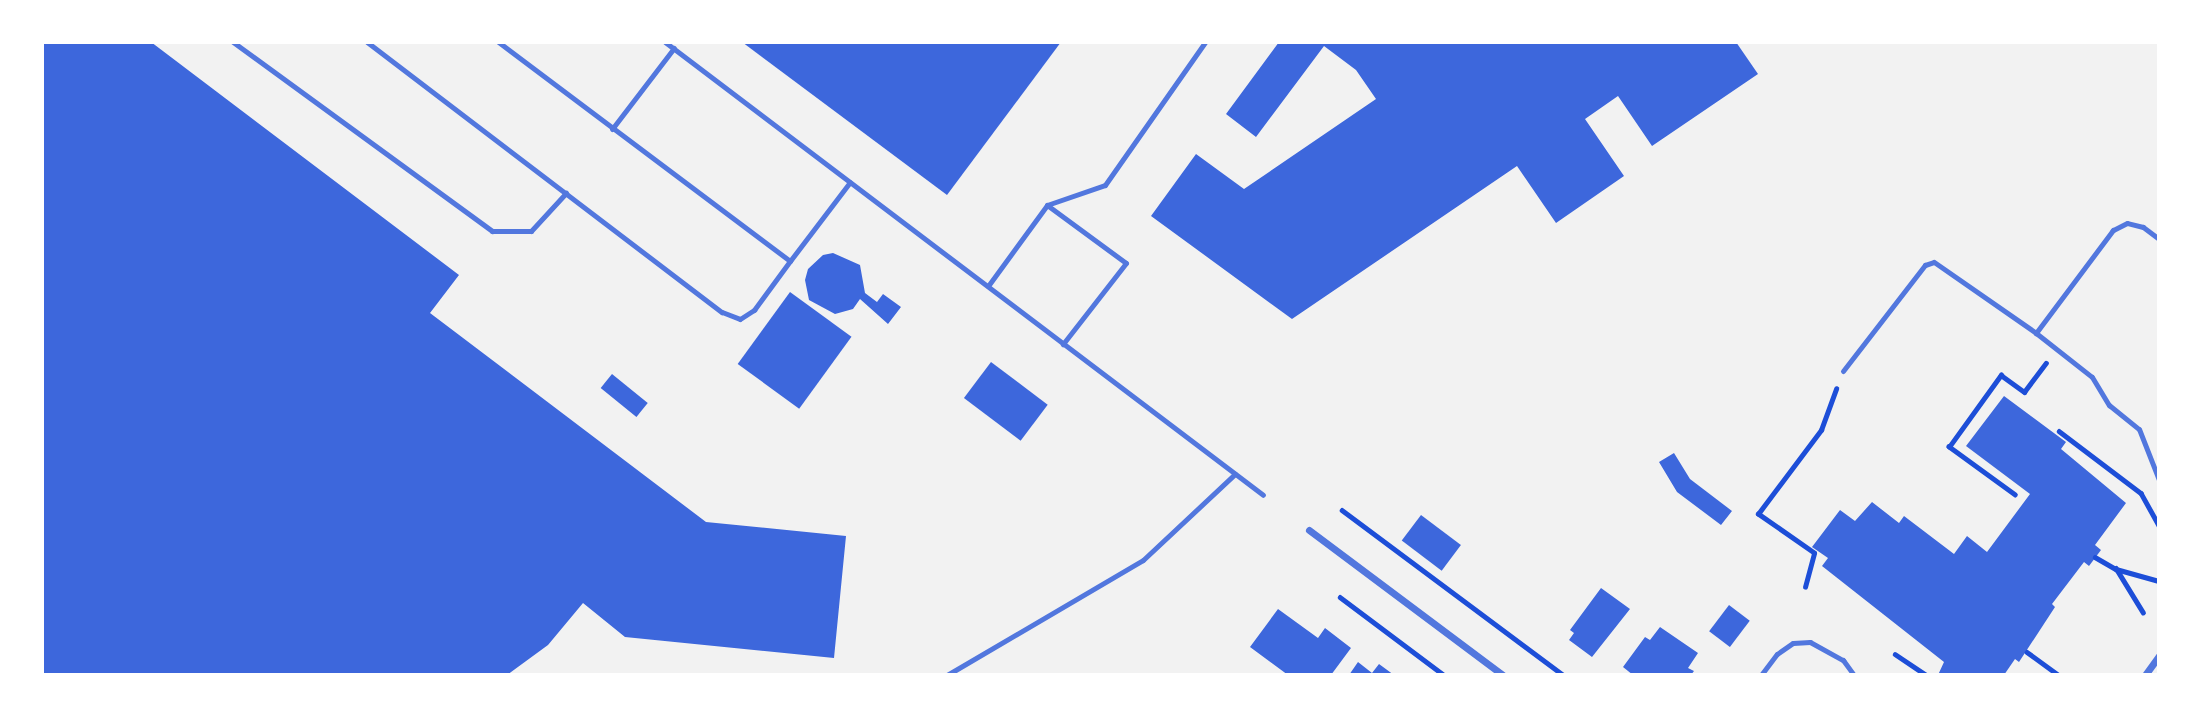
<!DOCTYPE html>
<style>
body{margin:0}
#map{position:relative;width:2201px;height:717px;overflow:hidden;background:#f2f2f2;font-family:"IBM Plex Serif",serif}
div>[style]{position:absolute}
.building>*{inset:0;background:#3d67dc;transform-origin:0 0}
.path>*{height:4.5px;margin:-2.25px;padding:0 2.25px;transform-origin:2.25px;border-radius:2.25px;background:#1d4ed8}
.service>*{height:5px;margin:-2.5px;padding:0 2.5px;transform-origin:2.5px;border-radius:2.5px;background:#5277de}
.minor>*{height:7px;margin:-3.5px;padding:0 3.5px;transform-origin:3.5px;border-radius:3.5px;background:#5277de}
span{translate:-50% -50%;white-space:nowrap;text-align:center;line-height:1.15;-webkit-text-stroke:6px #fff;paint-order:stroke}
.frame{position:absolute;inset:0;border:44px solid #fff;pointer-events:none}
</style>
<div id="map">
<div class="building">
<i style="clip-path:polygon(42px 42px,151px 42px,459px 275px,430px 313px,706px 522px,846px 536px,834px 658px,625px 637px,583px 603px,548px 645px,507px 675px,42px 675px)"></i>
<i style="clip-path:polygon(742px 42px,1061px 42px,947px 195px)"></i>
<i style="clip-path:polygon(1279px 42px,1736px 42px,1758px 74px,1652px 146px,1618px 96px,1585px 119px,1624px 176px,1556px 223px,1517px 166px,1292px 319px,1151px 216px,1196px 154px,1244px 189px,1376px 99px,1356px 70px,1324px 46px,1256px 137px,1226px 114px)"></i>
<i style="clip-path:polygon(833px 253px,860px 265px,865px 293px,877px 302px,883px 294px,901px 307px,888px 324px,860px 299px,853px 309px,835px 314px,809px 300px,805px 280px,808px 269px,823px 255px)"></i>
<i style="left:790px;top:292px;width:76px;height:89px;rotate:36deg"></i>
<i style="left:991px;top:362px;width:71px;height:45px;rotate:37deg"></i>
<i style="left:612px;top:374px;width:46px;height:18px;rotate:39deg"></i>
<i style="clip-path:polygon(2004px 396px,2066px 442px,2061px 449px,2126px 503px,2095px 545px,2101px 550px,2089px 566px,2084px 562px,2052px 604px,2055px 607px,2019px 662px,2015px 659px,2004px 675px,1938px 675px,1944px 662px,1822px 566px,1828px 558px,1812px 547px,1840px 510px,1855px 521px,1872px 502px,1899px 523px,1904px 516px,1954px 554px,1967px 536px,1987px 552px,2030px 494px,1966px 446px)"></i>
<i style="clip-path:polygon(1674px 453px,1690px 479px,1732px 511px,1721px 525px,1677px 492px,1659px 462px)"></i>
<i style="left:1421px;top:515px;width:50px;height:32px;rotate:37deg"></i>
<i style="clip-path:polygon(1601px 588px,1630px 609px,1592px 657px,1569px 640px,1574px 633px,1570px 630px)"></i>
<i style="left:1729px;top:605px;width:26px;height:33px;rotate:37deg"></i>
<i style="clip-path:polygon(1278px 609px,1318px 638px,1325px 628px,1351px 648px,1331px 675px,1288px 675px,1250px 647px)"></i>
<i style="clip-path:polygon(1660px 627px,1698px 653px,1688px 668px,1694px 671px,1691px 675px,1633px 675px,1623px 667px,1645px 637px,1650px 640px)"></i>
<i style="clip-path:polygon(1358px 662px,1372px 673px,1379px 664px,1394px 675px,1349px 675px)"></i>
</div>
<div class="path">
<i style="left:2059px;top:431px;width:103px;rotate:37.1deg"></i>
<i style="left:2141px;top:493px;width:38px;rotate:61deg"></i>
<i style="left:2015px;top:495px;width:82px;rotate:-144deg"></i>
<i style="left:1949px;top:447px;width:89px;rotate:-54.2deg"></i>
<i style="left:2001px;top:375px;width:29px;rotate:36deg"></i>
<i style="left:2024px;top:392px;width:36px;rotate:-53deg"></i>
<i style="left:1342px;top:510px;width:276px;rotate:36.7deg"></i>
<i style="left:2095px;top:557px;width:24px;rotate:30deg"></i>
<i style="left:1805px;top:587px;width:35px;rotate:-75deg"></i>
<i style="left:1814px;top:553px;width:68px;rotate:-145.1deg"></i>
<i style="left:1758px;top:514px;width:105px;rotate:-53.1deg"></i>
<i style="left:1821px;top:430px;width:44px;rotate:-69.9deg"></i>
<i style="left:1340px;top:597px;width:130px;rotate:36.9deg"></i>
<i style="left:2143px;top:613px;width:52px;rotate:-121.5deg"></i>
<i style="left:2116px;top:569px;width:45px;rotate:15.6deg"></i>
<i style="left:2027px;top:652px;width:39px;rotate:36deg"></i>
<i style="left:1895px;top:654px;width:37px;rotate:34deg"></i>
</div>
<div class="service">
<i style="left:233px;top:42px;width:321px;rotate:36.1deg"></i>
<i style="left:492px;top:231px;width:39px"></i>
<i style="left:531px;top:231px;width:52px;rotate:-47.4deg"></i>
<i style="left:367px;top:42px;width:446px;rotate:37.3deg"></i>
<i style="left:722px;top:312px;width:19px;rotate:21deg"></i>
<i style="left:740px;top:319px;width:17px;rotate:-33deg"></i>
<i style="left:754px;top:310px;width:61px;rotate:-53.7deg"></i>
<i style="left:790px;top:261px;width:365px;rotate:-143.1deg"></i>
<i style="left:665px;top:42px;width:750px;rotate:37.14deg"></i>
<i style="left:612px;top:129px;width:102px;rotate:-52.6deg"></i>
<i style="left:1047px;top:205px;width:61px;rotate:-19deg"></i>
<i style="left:1105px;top:185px;width:174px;rotate:-55deg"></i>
<i style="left:2159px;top:239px;width:20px;rotate:-143deg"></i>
<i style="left:2143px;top:227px;width:16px;rotate:-166deg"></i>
<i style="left:2127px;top:223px;width:16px;rotate:153deg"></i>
<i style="left:2113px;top:230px;width:129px;rotate:126.8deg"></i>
<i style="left:2036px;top:333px;width:71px;rotate:38.2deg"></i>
<i style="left:2092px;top:377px;width:33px;rotate:59deg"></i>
<i style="left:2109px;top:405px;width:38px;rotate:39deg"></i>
<i style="left:2139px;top:429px;width:55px;rotate:68.6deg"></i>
<i style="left:790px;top:261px;width:99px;rotate:-52.8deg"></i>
<i style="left:988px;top:286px;width:100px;rotate:-53.9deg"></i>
<i style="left:1047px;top:205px;width:98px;rotate:36.3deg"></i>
<i style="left:1126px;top:263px;width:103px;rotate:127.9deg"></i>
<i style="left:1843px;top:371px;width:134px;rotate:-52.3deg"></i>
<i style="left:1925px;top:265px;width:9px;rotate:-18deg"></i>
<i style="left:1934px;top:262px;width:124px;rotate:34.8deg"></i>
<i style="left:947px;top:675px;width:227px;rotate:-30.4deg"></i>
<i style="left:1143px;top:560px;width:126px;rotate:-43.1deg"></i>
<i style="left:1761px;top:675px;width:26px;rotate:-53deg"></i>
<i style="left:1777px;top:654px;width:19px;rotate:-35deg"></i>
<i style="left:1793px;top:643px;width:17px;rotate:-3deg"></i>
<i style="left:1810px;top:642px;width:38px;rotate:29deg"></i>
<i style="left:1843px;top:660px;width:19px;rotate:54deg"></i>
</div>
<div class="minor">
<i style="left:1309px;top:530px;width:242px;rotate:36.8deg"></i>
<i style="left:2145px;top:675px;width:24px;rotate:-54deg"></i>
</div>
<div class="frame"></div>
</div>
